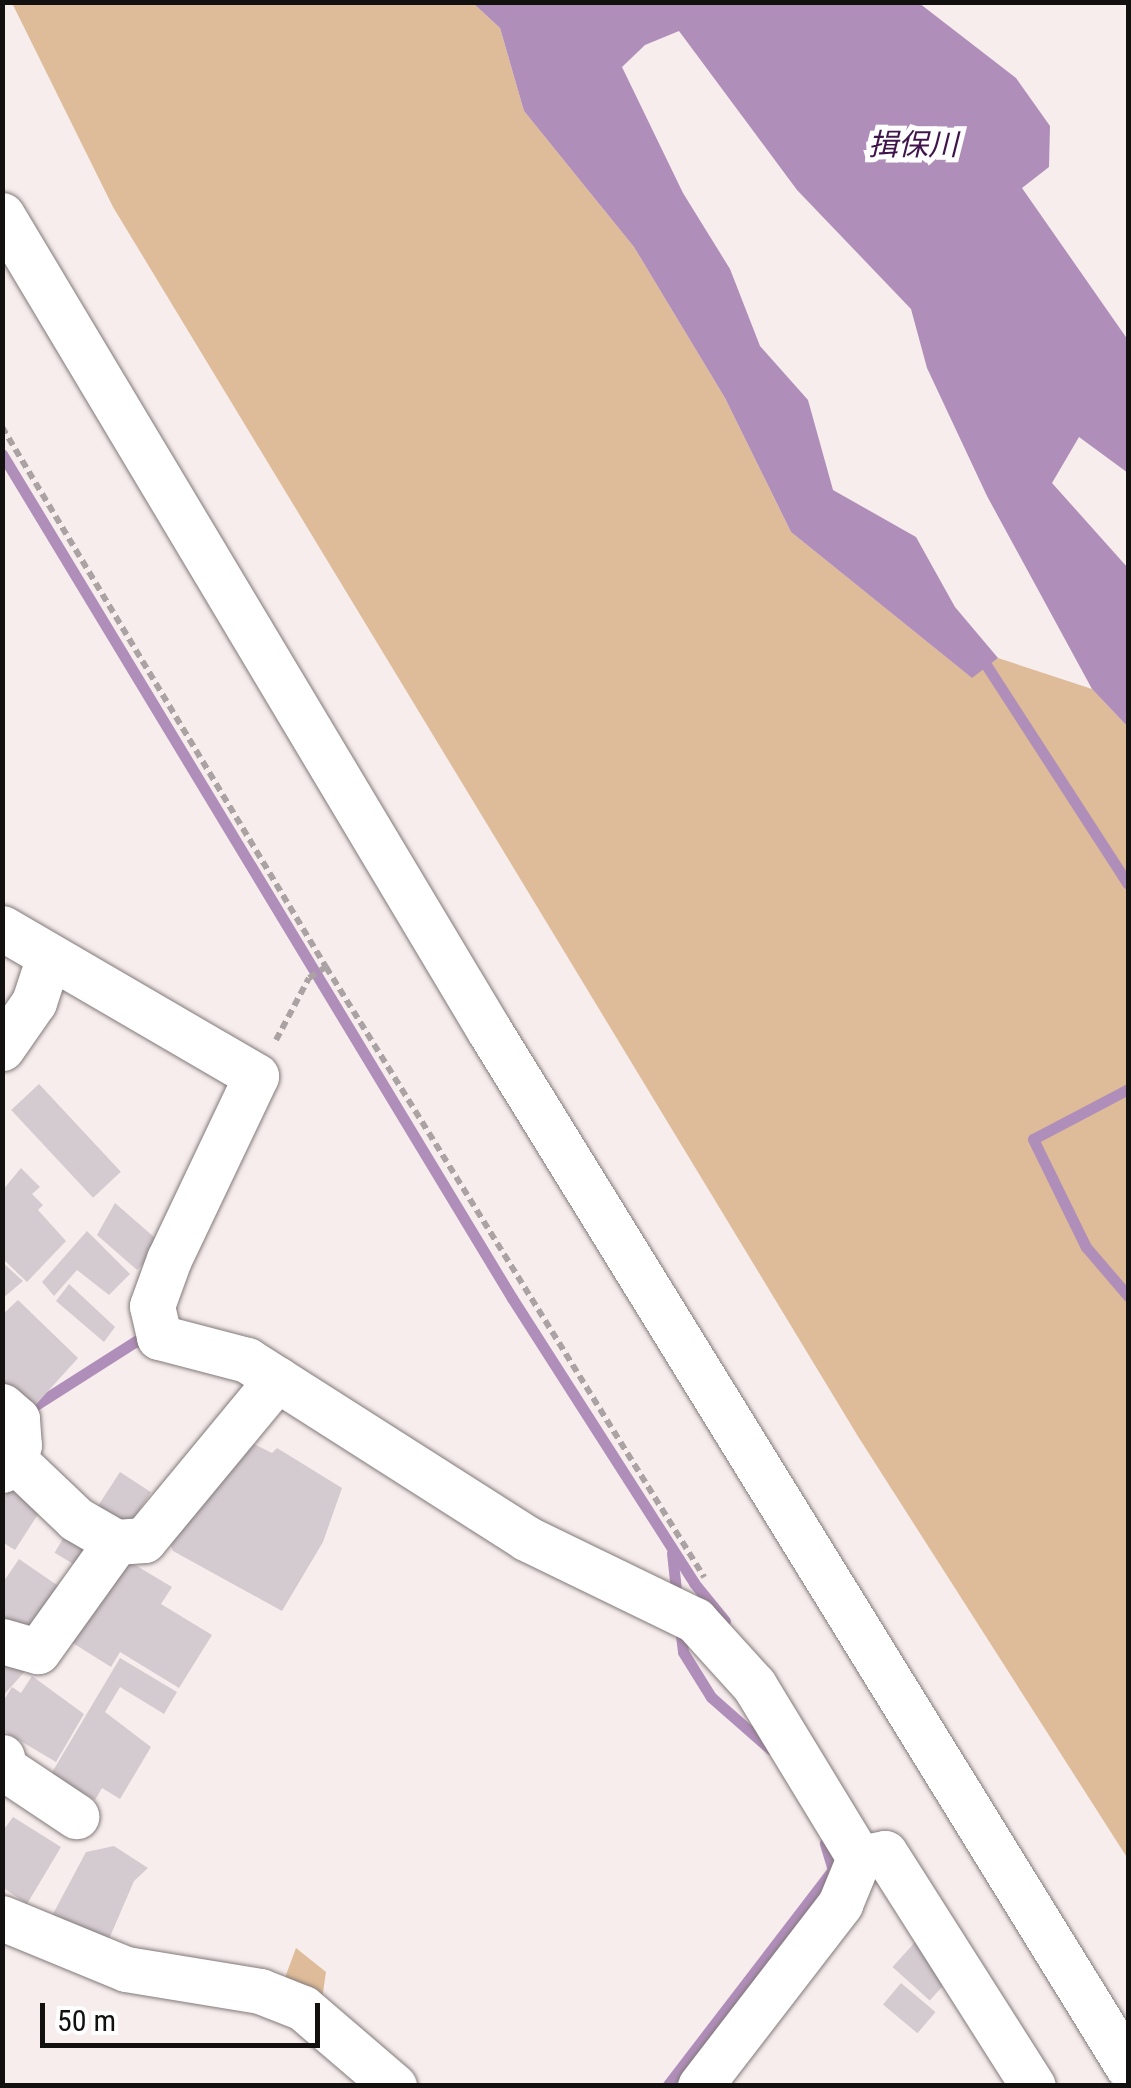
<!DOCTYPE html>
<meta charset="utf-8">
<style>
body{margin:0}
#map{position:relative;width:1131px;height:2088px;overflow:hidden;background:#f7eded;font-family:"Roboto Condensed","Noto Sans JP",sans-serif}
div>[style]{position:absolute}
.green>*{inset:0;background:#debc99}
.water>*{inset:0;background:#b08eba}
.stream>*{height:11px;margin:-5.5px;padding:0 5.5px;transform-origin:5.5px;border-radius:5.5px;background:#b08eba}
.building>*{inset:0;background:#d4cbd0;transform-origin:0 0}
.path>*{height:6px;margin-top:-3px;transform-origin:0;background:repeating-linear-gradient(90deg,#aba3a3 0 8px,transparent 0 13px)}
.roads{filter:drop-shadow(0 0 2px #82797a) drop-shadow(0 0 2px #82797a)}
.minor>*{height:45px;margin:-22.5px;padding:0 22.5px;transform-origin:22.5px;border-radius:22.5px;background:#fff}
span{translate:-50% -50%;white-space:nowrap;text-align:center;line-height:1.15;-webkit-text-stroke:10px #fff;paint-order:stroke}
.water-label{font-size:30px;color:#3f144b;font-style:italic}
.frame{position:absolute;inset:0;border:5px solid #131010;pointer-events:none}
.scale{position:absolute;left:40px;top:2003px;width:280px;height:45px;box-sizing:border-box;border:5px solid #131010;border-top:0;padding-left:12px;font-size:30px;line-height:35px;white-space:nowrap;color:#131010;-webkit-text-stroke:8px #fff;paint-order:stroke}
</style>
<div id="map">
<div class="green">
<i style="clip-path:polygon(12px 3px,473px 3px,500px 28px,524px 111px,634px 247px,725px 398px,791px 532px,971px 677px,998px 658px,1092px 689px,1128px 727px,1128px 1859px,859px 1438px,113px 207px)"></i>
<i style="clip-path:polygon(296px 1948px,326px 1972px,321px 2006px,283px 1983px)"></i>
</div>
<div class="water">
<i style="clip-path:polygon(473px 3px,919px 3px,1016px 78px,1050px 126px,1049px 167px,1022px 188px,1128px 340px,1128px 473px,1079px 437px,1052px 483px,1128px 568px,1128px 727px,1092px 689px,987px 496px,927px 368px,911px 309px,797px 190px,679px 31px,645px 45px,622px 67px,683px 193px,730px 269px,760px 346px,808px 400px,833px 490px,916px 537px,955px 607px,998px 658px,972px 678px,791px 532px,725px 398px,634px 247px,524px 111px,500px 28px)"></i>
</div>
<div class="stream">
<i style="left:2px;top:454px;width:986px;rotate:58.86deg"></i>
<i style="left:512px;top:1298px;width:338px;rotate:57.4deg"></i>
<i style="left:694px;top:1583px;width:49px;rotate:50.8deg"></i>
<i style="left:981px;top:657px;width:270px;rotate:57.1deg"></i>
<i style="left:1128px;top:1089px;width:107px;rotate:152.2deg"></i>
<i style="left:1033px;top:1139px;width:120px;rotate:63.9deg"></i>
<i style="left:1086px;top:1247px;width:65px;rotate:49.4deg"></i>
<i style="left:23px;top:1413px;width:134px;rotate:-32.5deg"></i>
<i style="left:136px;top:1341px;width:14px;rotate:21deg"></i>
<i style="left:672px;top:1553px;width:46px;rotate:83.8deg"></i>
<i style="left:680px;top:1627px;width:25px;rotate:83deg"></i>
<i style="left:683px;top:1652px;width:53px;rotate:58.1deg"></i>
<i style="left:711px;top:1697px;width:79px;rotate:41.4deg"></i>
<i style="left:667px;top:2086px;width:272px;rotate:-52.5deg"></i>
<i style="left:833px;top:1870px;width:28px;rotate:-107deg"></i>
</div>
<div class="building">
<i style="left:39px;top:1084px;width:120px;height:38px;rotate:47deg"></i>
<i style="clip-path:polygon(21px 1168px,40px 1187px,32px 1194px,43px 1205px,38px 1210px,66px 1241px,27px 1282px,2px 1258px,2px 1191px)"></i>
<i style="clip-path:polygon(115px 1203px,162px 1244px,137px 1270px,97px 1235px)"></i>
<i style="clip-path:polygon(87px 1231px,130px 1274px,109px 1295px,77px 1270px,54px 1296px,42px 1282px)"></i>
<i style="clip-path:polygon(2px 1262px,23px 1281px,2px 1299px)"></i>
<i style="clip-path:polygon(69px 1284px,115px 1327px,104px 1342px,56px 1301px)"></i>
<i style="clip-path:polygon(18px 1300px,78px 1358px,31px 1410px,2px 1390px,2px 1315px)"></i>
<i style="clip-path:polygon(252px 1443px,272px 1453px,277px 1448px,342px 1488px,323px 1542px,282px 1611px,173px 1551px,166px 1533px,236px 1447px,245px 1454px)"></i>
<i style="left:120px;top:1472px;width:37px;height:51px;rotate:33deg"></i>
<i style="clip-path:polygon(13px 1485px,44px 1505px,15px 1550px,2px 1542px,2px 1501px)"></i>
<i style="left:70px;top:1527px;width:39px;height:30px;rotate:31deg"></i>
<i style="clip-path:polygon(120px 1556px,172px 1587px,161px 1604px,212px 1635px,179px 1688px,120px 1652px,111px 1667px,68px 1640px)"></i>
<i style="clip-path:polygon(19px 1559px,70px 1594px,37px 1645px,2px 1621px,2px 1584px)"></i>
<i style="clip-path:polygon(2px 1648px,27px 1669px,2px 1697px)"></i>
<i style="clip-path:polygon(120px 1658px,177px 1692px,164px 1714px,120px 1687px,105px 1712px,151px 1747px,120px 1799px,102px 1788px,95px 1800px,51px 1774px)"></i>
<i style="clip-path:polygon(32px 1676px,84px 1714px,56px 1762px,2px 1730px,2px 1703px,12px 1687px,21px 1693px)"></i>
<i style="clip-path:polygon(13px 1817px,61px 1847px,27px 1904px,2px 1887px,2px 1832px)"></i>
<i style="clip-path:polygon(114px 1846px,148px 1868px,134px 1881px,103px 1953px,62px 1937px,53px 1914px,86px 1852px)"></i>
<i style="left:916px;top:1941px;width:50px;height:35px;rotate:42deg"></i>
<i style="left:901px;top:1983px;width:45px;height:28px;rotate:40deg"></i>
</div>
<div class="path">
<i style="left:2px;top:427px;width:630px;rotate:59.04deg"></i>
<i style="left:276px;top:1040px;width:70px;rotate:-62deg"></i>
<i style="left:309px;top:978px;width:20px;rotate:-33deg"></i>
<i style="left:326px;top:967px;width:718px;rotate:58.21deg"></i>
</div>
<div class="roads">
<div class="minor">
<i style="left:2px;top:215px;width:949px;rotate:59.14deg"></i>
<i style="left:489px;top:1030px;width:1218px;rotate:58.36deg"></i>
<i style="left:2px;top:928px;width:294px;rotate:30.2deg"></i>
<i style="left:256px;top:1076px;width:203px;rotate:115.4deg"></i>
<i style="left:169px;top:1259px;width:50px;rotate:109.9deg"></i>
<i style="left:152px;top:1306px;width:32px;rotate:77deg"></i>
<i style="left:159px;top:1337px;width:91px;rotate:14.6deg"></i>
<i style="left:247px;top:1360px;width:331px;rotate:32.5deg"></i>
<i style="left:526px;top:1538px;width:188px;rotate:25.9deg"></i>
<i style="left:695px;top:1620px;width:88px;rotate:47.8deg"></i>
<i style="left:754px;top:1685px;width:202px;rotate:58.7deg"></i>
<i style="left:2px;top:1048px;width:56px;rotate:-55.2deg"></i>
<i style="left:34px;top:1002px;width:48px;rotate:-71.9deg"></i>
<i style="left:2px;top:1406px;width:20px;rotate:41deg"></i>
<i style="left:17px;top:1419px;width:26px;rotate:86deg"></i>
<i style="left:19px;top:1445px;width:30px;rotate:124deg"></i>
<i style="left:11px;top:1457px;width:90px;rotate:43.6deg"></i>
<i style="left:76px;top:1519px;width:46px;rotate:29.9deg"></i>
<i style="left:116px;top:1542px;width:28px;rotate:-4deg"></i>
<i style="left:144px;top:1540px;width:209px;rotate:-50.4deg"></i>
<i style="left:2px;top:1641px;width:37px;rotate:16deg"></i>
<i style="left:38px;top:1651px;width:134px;rotate:-54.4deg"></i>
<i style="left:2px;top:1757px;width:11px;rotate:80deg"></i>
<i style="left:4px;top:1768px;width:87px;rotate:33.7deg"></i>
<i style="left:859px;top:1858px;width:26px;rotate:-11deg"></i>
<i style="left:885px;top:1853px;width:276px;rotate:57.6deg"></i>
<i style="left:2px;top:1918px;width:134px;rotate:22.4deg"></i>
<i style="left:126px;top:1969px;width:136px;rotate:9.3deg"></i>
<i style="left:260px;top:1991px;width:46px;rotate:21.6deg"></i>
<i style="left:303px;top:2008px;width:120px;rotate:40.6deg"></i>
<i style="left:700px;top:2086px;width:230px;rotate:-52.4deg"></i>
<i style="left:840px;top:1904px;width:50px;rotate:-67.6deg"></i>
</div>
</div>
<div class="water-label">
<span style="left:913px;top:145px">揖保川</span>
</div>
<div class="frame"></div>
<div class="scale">50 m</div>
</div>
